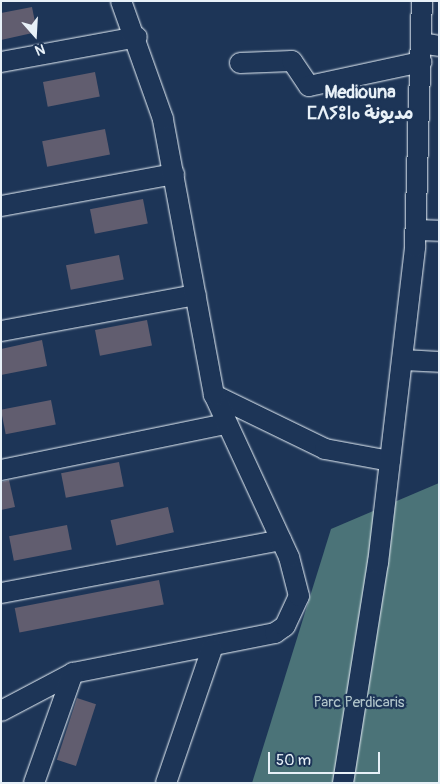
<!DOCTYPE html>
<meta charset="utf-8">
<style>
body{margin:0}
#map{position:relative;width:440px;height:784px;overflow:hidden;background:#1d3557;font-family:Pangolin,"Playpen Sans Arabic","Noto Sans Tifinagh",sans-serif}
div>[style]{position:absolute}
.green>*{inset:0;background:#4b7378}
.building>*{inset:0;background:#615d6f;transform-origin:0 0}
.roads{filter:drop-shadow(0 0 1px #e8f1f8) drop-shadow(0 0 1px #e8f1f8)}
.minor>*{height:20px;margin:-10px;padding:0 10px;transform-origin:10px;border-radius:10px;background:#1d3557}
span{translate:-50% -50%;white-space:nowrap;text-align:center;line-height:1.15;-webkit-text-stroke:4.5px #1d3557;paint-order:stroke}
.park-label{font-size:15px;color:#b1c5cb}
.quarter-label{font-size:18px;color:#e8f1f8;font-weight:700}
.frame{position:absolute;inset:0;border:2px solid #e8f1f8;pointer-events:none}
.north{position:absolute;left:10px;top:10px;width:50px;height:50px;-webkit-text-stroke:4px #1d3557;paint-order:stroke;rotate:161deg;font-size:14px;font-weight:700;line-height:20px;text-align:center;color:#e8f1f8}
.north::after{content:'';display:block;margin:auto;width:18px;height:22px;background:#e8f1f8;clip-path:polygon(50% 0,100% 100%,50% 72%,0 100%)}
.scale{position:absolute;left:268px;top:752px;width:112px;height:22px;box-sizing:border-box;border:2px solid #e8f1f8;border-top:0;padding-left:6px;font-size:15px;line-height:18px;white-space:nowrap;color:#e8f1f8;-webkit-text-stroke:4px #1d3557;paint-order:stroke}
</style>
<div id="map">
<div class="green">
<i style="clip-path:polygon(439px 483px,439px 783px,252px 783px,331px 529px)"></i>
</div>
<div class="building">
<i style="clip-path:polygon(32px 7px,37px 32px,1px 40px,1px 13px)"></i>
<i style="left:95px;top:72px;width:25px;height:53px;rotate:79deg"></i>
<i style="left:105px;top:129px;width:26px;height:64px;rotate:79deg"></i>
<i style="left:143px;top:199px;width:25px;height:54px;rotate:79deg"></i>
<i style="left:119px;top:255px;width:25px;height:54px;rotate:79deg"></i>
<i style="left:147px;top:320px;width:26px;height:53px;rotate:79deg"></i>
<i style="clip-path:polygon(42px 340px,47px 366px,1px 375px,1px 349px)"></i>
<i style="left:51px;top:400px;width:25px;height:51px;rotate:79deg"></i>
<i style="left:119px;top:462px;width:25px;height:59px;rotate:79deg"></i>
<i style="clip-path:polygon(9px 480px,15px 507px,1px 510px,1px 482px)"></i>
<i style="left:168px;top:507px;width:26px;height:59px;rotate:77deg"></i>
<i style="left:67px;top:525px;width:25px;height:59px;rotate:79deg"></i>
<i style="left:159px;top:580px;width:25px;height:147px;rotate:79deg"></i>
<i style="left:77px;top:698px;width:20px;height:65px;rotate:18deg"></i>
</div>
<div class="roads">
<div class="minor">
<i style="left:421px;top:43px;width:18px;rotate:9deg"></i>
<i style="left:1px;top:62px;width:138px;rotate:-10.4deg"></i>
<i style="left:240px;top:63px;width:52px;rotate:-2.2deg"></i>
<i style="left:292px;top:61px;width:30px;rotate:56deg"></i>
<i style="left:309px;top:86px;width:115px;rotate:-12.1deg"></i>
<i style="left:1px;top:206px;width:176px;rotate:-10.5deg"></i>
<i style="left:416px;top:230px;width:23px;rotate:2deg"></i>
<i style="left:1px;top:331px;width:198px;rotate:-10.5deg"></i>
<i style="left:403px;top:360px;width:36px;rotate:3deg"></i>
<i style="left:214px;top:395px;width:123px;rotate:25.9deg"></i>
<i style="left:325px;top:449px;width:66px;rotate:10.5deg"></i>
<i style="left:1px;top:470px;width:229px;rotate:-11.6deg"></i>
<i style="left:1px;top:593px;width:285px;rotate:-10.7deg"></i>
<i style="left:1px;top:711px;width:81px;rotate:-27.8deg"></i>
<i style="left:73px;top:673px;width:206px;rotate:-11.2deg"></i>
<i style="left:275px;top:633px;width:12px;rotate:-35deg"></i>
<i style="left:285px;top:626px;width:33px;rotate:-65deg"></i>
<i style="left:299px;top:596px;width:40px;rotate:-104.4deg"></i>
<i style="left:289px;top:557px;width:179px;rotate:-114.8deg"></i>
<i style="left:214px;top:395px;width:281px;rotate:-100.5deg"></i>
<i style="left:163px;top:119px;width:125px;rotate:-109.6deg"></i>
<i style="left:34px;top:783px;width:117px;rotate:-70.5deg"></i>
<i style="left:166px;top:783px;width:142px;rotate:-71.1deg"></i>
<i style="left:343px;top:783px;width:223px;rotate:-81deg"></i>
<i style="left:378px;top:563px;width:318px;rotate:-83.3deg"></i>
<i style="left:415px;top:247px;width:246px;rotate:-88.4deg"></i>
</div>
</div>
<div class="park-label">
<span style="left:359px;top:703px">Parc Perdicaris</span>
</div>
<div class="quarter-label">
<span style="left:360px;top:104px">Mediouna<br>ⵎⴷⵢⵓⵏⴰ مديونة</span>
</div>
<div class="frame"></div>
<div class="north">N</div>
<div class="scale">50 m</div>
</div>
